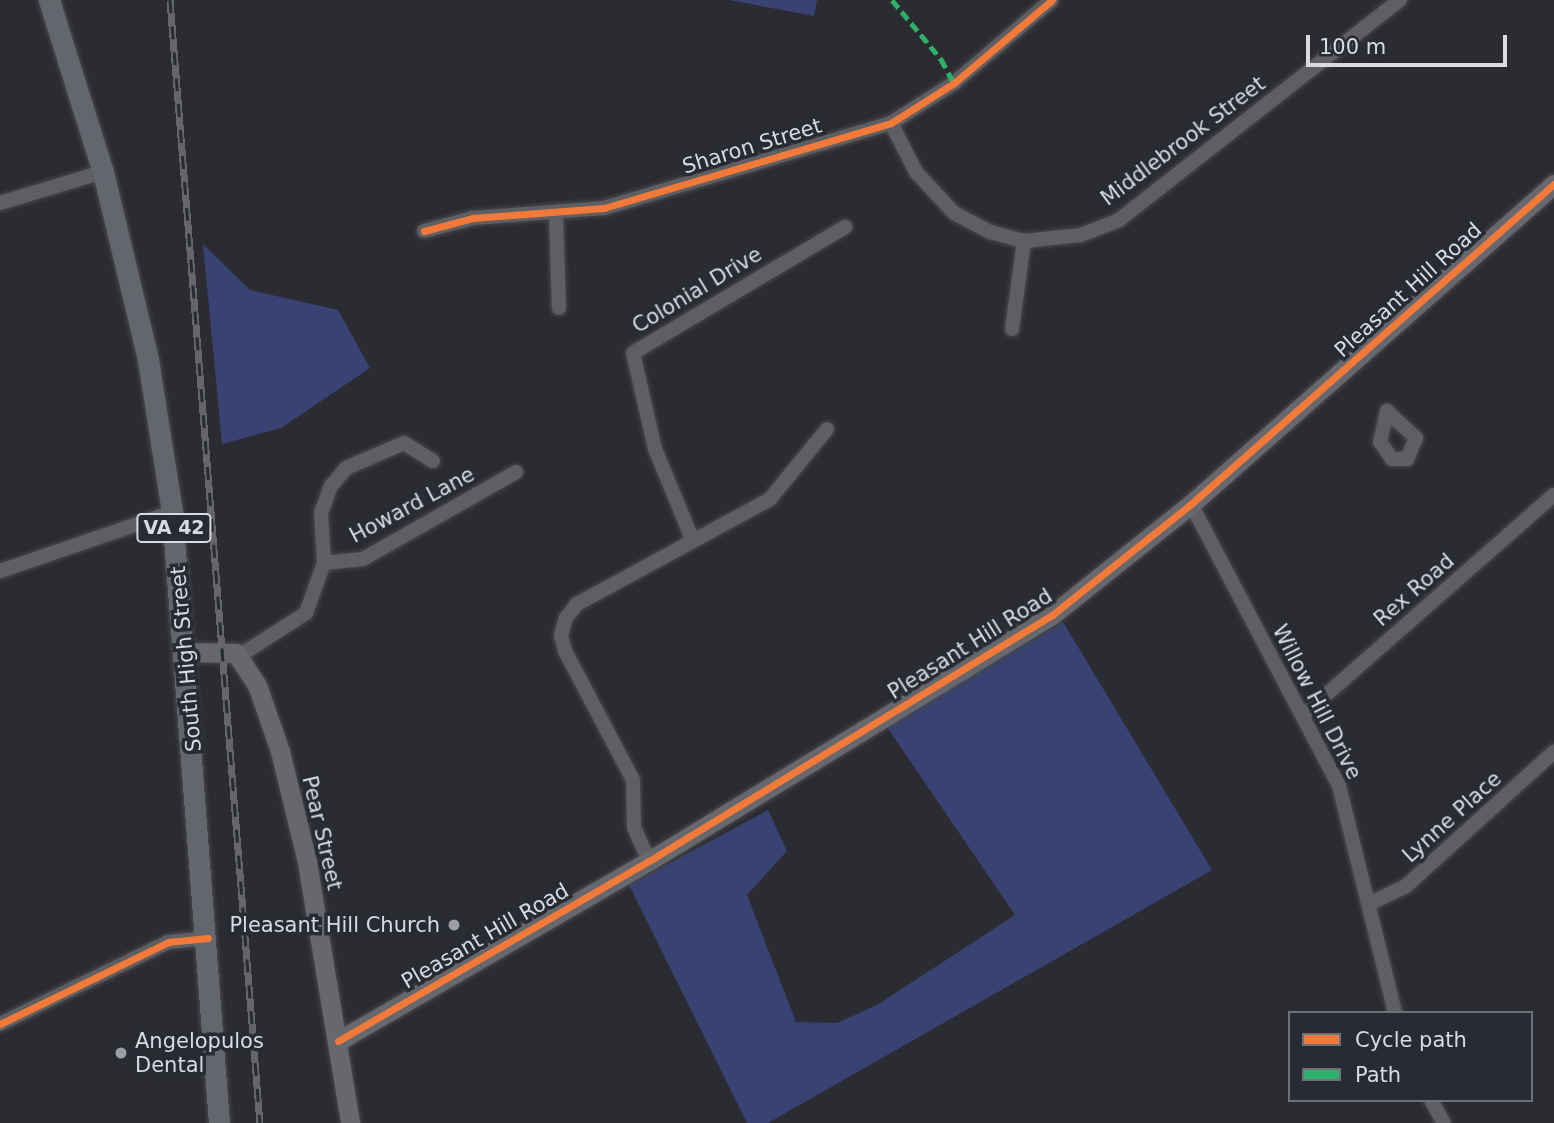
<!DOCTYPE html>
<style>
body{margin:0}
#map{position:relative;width:1554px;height:1123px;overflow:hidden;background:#2b2c31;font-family:"DejaVu Sans",sans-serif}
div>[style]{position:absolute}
.green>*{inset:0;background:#394272}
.roads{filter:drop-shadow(0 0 2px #48484d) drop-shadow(0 0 2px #48484d)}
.street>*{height:14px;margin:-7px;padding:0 7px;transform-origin:7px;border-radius:7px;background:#5e5f62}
.secondary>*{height:19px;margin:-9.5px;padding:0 9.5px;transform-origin:9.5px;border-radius:9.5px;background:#66686d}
.primary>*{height:21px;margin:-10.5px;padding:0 10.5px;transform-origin:10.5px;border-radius:10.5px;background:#63666d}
.rail>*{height:7px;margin-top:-3.5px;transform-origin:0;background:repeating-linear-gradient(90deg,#282b34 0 13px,#656669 0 26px);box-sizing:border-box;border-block:2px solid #656669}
.quiet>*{height:5px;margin-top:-2.5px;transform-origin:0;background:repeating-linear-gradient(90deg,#2db169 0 10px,transparent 0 15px)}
.cycleway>*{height:7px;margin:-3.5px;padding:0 3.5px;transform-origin:3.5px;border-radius:3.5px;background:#f17a3a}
.dots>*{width:19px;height:19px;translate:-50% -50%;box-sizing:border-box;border:4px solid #282b34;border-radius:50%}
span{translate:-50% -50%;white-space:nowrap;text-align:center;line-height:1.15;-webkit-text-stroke:7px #282b34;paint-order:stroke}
.shield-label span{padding:2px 5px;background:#282b34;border:2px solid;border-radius:5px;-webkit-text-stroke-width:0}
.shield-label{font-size:19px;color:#dadbe2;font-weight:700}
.street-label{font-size:21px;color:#dadbe2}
.poi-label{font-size:21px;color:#dadbe2}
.right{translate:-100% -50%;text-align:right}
.left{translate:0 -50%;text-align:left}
.legend{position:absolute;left:1288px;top:1011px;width:245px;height:91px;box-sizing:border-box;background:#282b34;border:2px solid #6f717a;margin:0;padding:9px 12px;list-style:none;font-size:21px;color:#dadbe2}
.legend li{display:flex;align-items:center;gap:14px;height:35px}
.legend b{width:35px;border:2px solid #6f717a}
.scale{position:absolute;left:1306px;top:35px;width:201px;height:32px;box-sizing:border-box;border:4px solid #dadbe2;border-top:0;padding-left:9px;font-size:21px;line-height:24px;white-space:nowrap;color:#dadbe2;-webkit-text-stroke:5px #282b34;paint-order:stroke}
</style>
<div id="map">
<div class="green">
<i style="clip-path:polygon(729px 0,817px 0,814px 16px)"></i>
<i style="clip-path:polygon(203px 244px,250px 290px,338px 310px,370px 368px,281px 428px,222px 444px)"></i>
<i style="clip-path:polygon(1063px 622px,1212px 870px,768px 1123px,747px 1123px,629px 885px,768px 810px,787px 851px,747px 895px,796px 1022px,837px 1023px,877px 1005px,1015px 915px,887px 727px)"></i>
</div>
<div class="roads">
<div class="street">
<i style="left:891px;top:123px;width:55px;rotate:63deg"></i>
<i style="left:916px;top:172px;width:56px;rotate:47.2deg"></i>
<i style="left:954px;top:213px;width:41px;rotate:27.8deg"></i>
<i style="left:990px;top:232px;width:35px;rotate:15deg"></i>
<i style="left:1024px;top:241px;width:57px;rotate:-6deg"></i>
<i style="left:1081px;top:235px;width:41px;rotate:-21.5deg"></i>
<i style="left:1119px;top:220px;width:357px;rotate:-38.1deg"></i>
<i style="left:0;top:203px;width:108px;rotate:-16.8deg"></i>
<i style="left:556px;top:215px;width:93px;rotate:88.2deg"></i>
<i style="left:424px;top:231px;width:51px;rotate:-14.9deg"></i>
<i style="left:473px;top:218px;width:131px;rotate:-4.4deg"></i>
<i style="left:604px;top:208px;width:299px;rotate:-16.5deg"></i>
<i style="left:891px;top:123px;width:75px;rotate:-32.4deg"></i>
<i style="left:954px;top:83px;width:128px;rotate:-40.3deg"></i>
<i style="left:1012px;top:329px;width:89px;rotate:-82.2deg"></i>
<i style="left:1387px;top:411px;width:40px;rotate:43deg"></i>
<i style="left:1416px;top:438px;width:23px;rotate:113deg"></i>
<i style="left:1407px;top:459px;width:15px;rotate:180deg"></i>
<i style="left:1392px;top:459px;width:21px;rotate:-125deg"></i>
<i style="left:1380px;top:442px;width:32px;rotate:-77deg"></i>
<i style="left:1191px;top:504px;width:318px;rotate:62.3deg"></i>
<i style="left:1339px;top:786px;width:234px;rotate:76.1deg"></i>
<i style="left:693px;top:541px;width:100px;rotate:-112.4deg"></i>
<i style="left:655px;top:449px;width:98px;rotate:-102.9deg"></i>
<i style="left:633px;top:353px;width:247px;rotate:-30.7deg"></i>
<i style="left:324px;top:563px;width:39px;rotate:-6deg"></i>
<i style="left:363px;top:559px;width:176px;rotate:-29.6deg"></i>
<i style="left:0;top:571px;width:182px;rotate:-18.9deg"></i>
<i style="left:239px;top:656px;width:80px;rotate:-32.7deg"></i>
<i style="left:306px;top:613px;width:53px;rotate:-70.2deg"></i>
<i style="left:324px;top:563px;width:50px;rotate:-93.4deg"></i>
<i style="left:321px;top:513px;width:29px;rotate:-70deg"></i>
<i style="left:331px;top:486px;width:23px;rotate:-50deg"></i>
<i style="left:346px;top:468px;width:63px;rotate:-23.3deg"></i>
<i style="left:404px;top:443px;width:34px;rotate:32deg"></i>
<i style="left:1302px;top:716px;width:335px;rotate:-41.3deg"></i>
<i style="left:649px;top:861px;width:37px;rotate:-114deg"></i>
<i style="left:634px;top:827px;width:47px;rotate:-91.2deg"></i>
<i style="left:633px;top:780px;width:146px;rotate:-117.8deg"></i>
<i style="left:565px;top:651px;width:16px;rotate:-104deg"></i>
<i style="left:561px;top:635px;width:18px;rotate:-74deg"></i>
<i style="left:566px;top:618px;width:18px;rotate:-52deg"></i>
<i style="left:577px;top:604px;width:220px;rotate:-28.5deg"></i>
<i style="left:770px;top:499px;width:90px;rotate:-50.8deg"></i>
<i style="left:1369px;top:904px;width:41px;rotate:-25.9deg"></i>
<i style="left:1406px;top:886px;width:200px;rotate:-42.2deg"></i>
<i style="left:0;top:1024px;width:187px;rotate:-26deg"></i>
<i style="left:168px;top:942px;width:40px;rotate:-5.7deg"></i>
<i style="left:1431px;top:1100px;width:26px;rotate:61deg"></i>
</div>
<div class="secondary">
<i style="left:187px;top:652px;width:49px;rotate:1.2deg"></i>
<i style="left:236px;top:653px;width:38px;rotate:57deg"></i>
<i style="left:257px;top:685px;width:70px;rotate:70.8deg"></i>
<i style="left:280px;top:751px;width:114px;rotate:76.3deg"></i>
<i style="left:307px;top:862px;width:265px;rotate:80.6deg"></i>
<i style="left:338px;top:1041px;width:359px;rotate:-30.1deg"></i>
<i style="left:649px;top:861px;width:472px;rotate:-31.4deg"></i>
<i style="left:1052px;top:615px;width:178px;rotate:-38.6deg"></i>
<i style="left:1191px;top:504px;width:484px;rotate:-41.4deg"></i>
</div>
<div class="primary">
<i style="left:49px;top:0;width:180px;rotate:72.6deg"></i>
<i style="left:103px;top:172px;width:193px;rotate:76.5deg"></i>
<i style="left:148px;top:360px;width:154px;rotate:81deg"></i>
<i style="left:172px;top:512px;width:613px;rotate:85.6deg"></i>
</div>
</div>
<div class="rail">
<i style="left:170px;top:0;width:1127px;rotate:85.42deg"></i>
</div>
<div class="quiet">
<i style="left:892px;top:0;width:77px;rotate:50.3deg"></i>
<i style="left:941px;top:59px;width:27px;rotate:62deg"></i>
</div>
<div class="cycleway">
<i style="left:424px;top:231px;width:51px;rotate:-14.9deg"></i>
<i style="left:473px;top:218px;width:131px;rotate:-4.4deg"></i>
<i style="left:604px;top:208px;width:299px;rotate:-16.5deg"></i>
<i style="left:891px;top:123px;width:75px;rotate:-32.4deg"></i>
<i style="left:954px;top:83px;width:128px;rotate:-40.3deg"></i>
<i style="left:0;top:1024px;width:187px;rotate:-26deg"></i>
<i style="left:168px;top:942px;width:40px;rotate:-5.7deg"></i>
<i style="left:338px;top:1041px;width:359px;rotate:-30.1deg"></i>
<i style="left:649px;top:861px;width:472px;rotate:-31.4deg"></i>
<i style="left:1052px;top:615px;width:178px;rotate:-38.6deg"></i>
<i style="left:1191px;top:504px;width:484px;rotate:-41.4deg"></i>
</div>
<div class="dots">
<i style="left:454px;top:925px;background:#9d9ea4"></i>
<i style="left:121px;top:1053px;background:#9d9ea4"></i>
</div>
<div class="shield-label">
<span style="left:174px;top:528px">VA 42</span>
</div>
<div class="street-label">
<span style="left:1183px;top:141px;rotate:-37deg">Middlebrook Street</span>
<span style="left:752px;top:146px;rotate:-17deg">Sharon Street</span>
<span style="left:697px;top:290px;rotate:-31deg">Colonial Drive</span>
<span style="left:1408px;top:290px;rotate:-42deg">Pleasant Hill Road</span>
<span style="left:412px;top:505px;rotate:-28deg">Howard Lane</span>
<span style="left:1414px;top:590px;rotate:-41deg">Rex Road</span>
<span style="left:970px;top:644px;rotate:-32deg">Pleasant Hill Road</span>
<span style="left:186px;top:659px;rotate:-95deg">South High Street</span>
<span style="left:1317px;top:702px;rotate:63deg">Willow Hill Drive</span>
<span style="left:1452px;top:817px;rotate:-42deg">Lynne Place</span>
<span style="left:322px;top:833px;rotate:77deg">Pear Street</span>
<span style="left:485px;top:936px;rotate:-30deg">Pleasant Hill Road</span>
</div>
<div class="poi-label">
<span class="right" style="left:440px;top:925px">Pleasant Hill Church</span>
<span class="left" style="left:135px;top:1053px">Angelopulos<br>Dental</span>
</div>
<ul class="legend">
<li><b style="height:9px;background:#f17a3a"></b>Cycle path</li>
<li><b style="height:9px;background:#2db169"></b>Path</li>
</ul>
<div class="scale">100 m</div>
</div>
